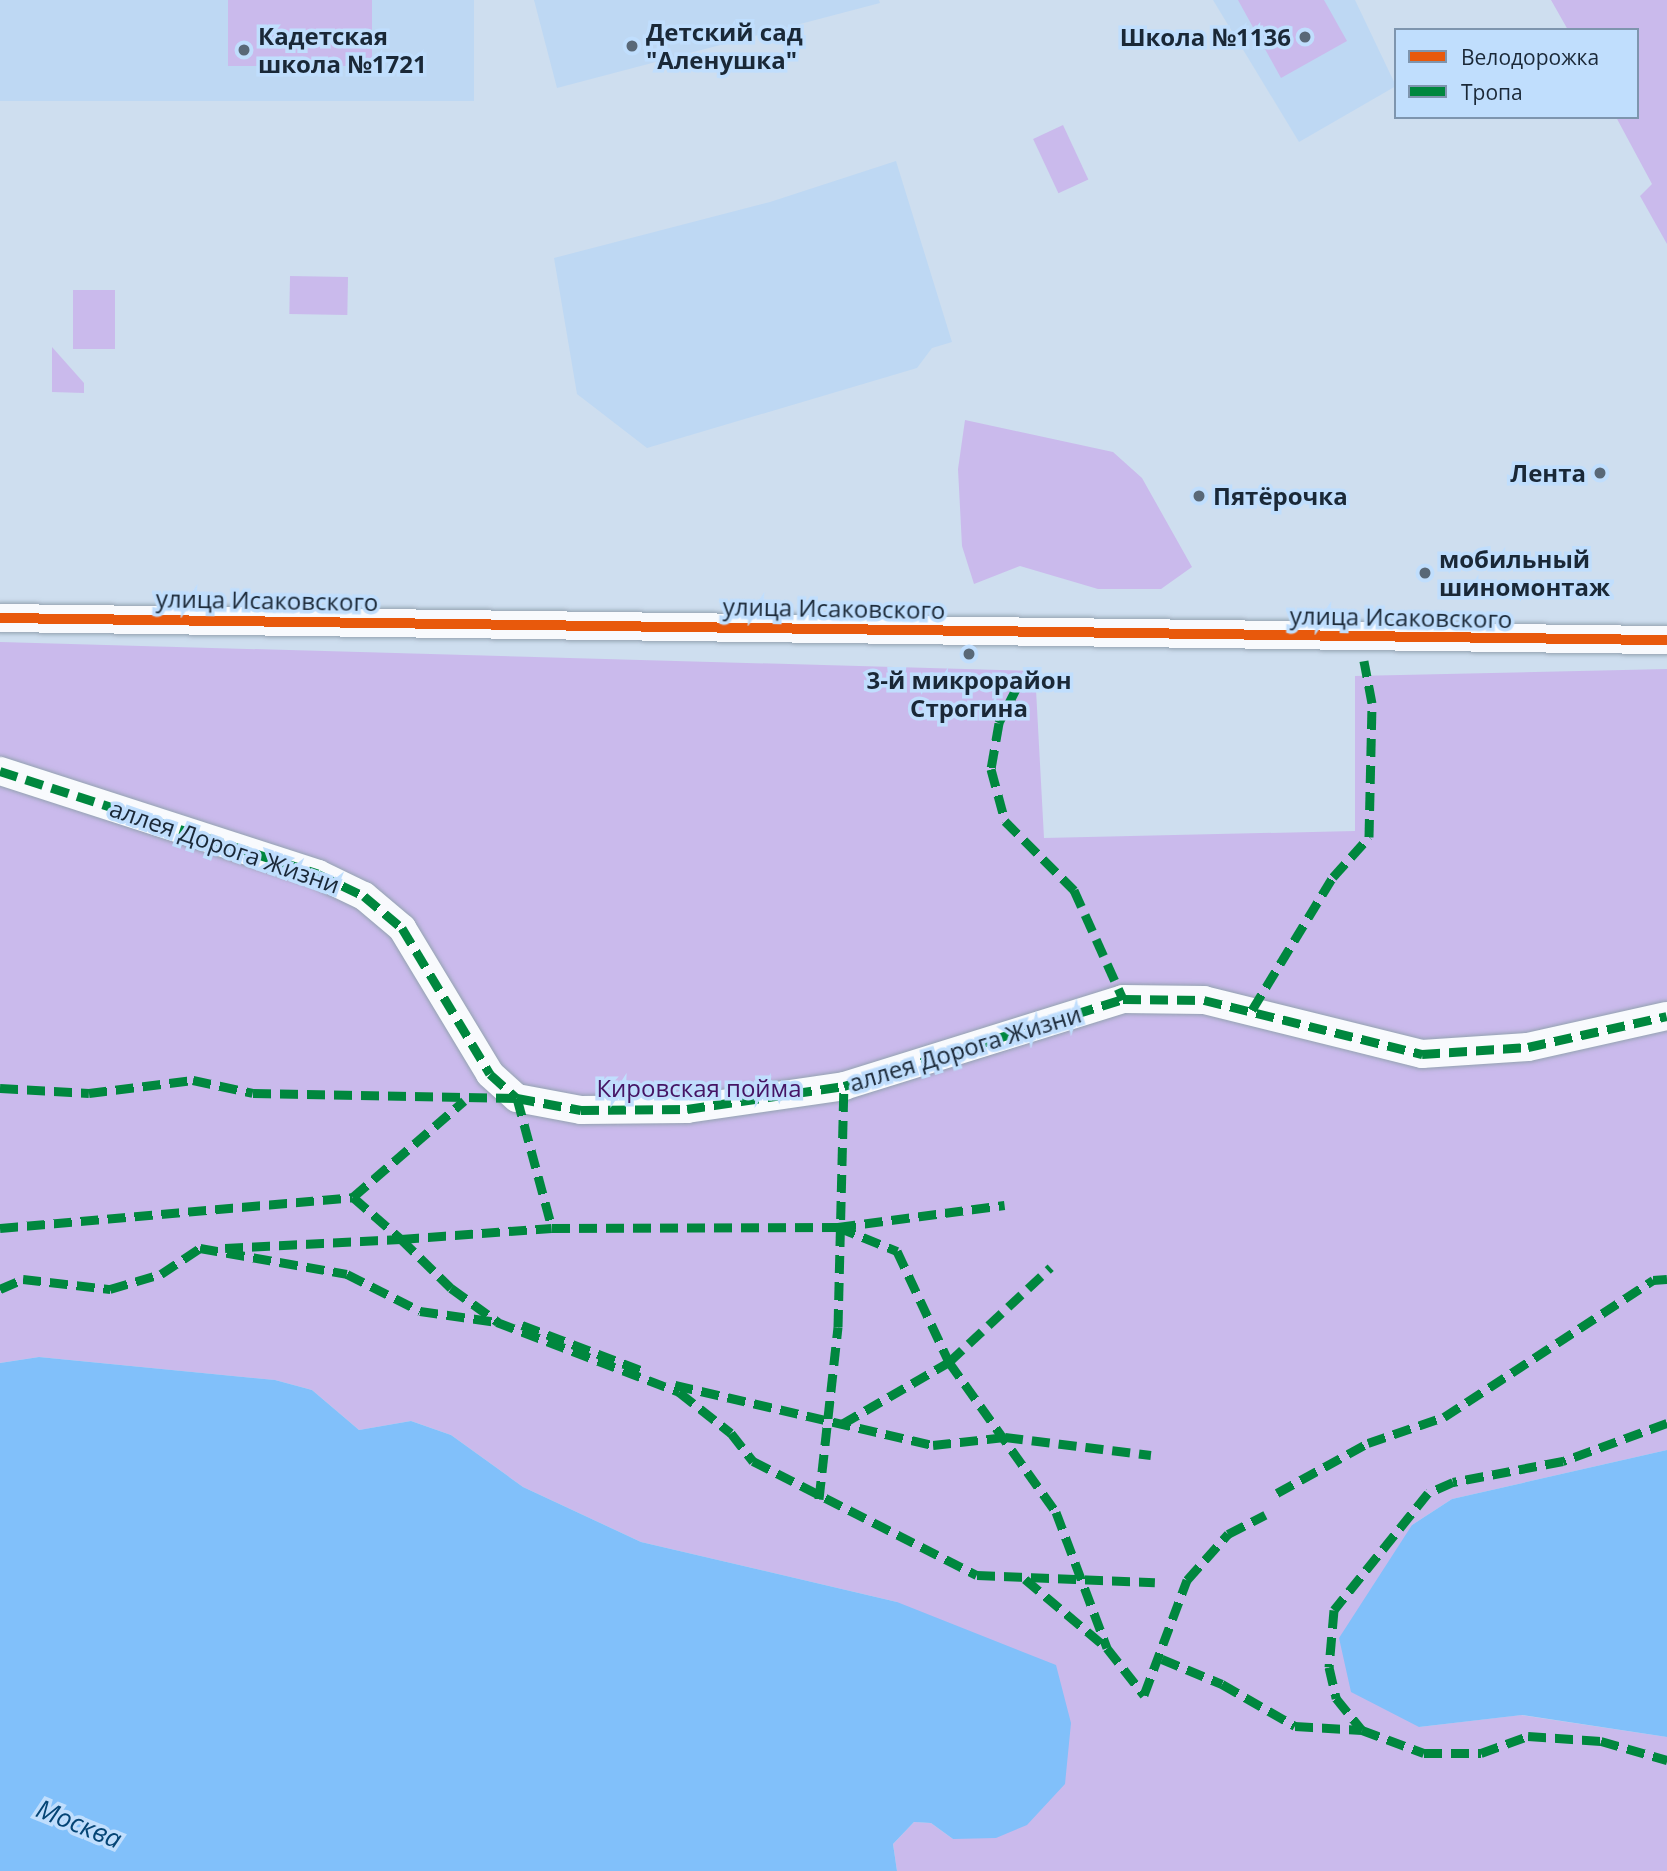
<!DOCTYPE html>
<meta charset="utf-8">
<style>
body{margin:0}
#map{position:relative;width:1667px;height:1871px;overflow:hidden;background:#cedeef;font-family:"Open Sans",sans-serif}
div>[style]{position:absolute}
.built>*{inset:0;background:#bed8f3;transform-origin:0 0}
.green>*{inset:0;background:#cabaec;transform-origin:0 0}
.water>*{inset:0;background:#81c0fa}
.roads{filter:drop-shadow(0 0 2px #93a2b0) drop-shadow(0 0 2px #93a2b0)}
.minor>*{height:28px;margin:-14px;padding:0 14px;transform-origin:14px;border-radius:14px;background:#f8fafd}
.quiet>*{height:9px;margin-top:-4.5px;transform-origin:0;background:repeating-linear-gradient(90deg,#00873e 0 18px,transparent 0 27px)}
.cycleway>*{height:10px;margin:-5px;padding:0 5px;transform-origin:5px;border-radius:5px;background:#e8590c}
.dots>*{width:19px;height:19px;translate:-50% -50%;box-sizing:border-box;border:4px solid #c0defd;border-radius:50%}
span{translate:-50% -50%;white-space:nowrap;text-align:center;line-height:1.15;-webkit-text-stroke:7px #c0defd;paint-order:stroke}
.poi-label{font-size:24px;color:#1a2837;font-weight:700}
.left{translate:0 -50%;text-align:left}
.right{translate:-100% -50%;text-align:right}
.street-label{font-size:24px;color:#1a2837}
.park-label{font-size:24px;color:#451464}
.water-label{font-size:26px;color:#054575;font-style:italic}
.legend{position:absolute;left:1394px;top:28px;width:245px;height:91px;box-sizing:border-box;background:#c0defd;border:2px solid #7e95ae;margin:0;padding:9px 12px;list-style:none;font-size:21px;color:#1a2837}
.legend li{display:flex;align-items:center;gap:14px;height:35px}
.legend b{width:35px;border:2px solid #7e95ae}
</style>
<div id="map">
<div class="built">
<i style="left:0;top:0;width:474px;height:101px"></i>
<i style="clip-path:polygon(534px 0,879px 0,880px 3px,557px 88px)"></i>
<i style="clip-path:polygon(1213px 0,1355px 0,1396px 86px,1299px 142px)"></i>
<i style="clip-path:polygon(896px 161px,952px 342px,932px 348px,917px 368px,647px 448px,577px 394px,554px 258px,770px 202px)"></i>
</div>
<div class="green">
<i style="left:228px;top:0;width:144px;height:66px"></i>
<i style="clip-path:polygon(1238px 0,1324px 0,1347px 41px,1281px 78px)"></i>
<i style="clip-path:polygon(1551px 0,1667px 0,1667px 244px,1640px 196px,1652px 184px,1616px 117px,1637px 117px,1637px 30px,1568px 30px)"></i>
<i style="left:1063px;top:125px;width:60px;height:33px;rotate:65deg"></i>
<i style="left:290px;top:276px;width:58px;height:38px;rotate:1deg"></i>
<i style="left:73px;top:290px;width:42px;height:59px"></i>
<i style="clip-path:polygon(52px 347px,84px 383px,84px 393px,52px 392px)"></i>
<i style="clip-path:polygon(965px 420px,1113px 452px,1142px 478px,1192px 567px,1161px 589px,1098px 589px,1020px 566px,974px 584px,962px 546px,958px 469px)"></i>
<i style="clip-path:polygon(0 642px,1035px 671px,1044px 838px,1355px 831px,1355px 676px,1667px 669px,1667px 1450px,1452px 1499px,1412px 1525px,1419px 1727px,1521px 1715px,1667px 1737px,1667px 1871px,897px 1871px,893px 1844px,914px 1822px,931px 1823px,953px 1839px,897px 1602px,641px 1542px,523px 1487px,451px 1435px,411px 1421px,359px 1430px,312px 1390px,275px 1380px,39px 1357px,0 1363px)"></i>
</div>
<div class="water">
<i style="clip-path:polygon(39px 1357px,275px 1380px,312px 1390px,359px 1430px,411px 1421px,451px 1435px,523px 1487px,641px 1542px,897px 1602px,1056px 1665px,1071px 1723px,1065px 1784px,1027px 1825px,996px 1838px,953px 1839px,931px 1823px,914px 1822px,893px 1844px,897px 1871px,0 1871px,0 1363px)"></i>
<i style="clip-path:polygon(1667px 1450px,1667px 1737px,1522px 1715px,1419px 1727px,1351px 1692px,1339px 1638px,1412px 1525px,1452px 1499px)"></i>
</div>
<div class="roads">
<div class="minor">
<i style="left:0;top:618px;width:1667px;rotate:0.76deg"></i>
<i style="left:0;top:771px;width:334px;rotate:17.9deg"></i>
<i style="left:318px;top:874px;width:51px;rotate:25.6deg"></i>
<i style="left:364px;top:896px;width:50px;rotate:40.1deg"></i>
<i style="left:402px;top:928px;width:170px;rotate:58.9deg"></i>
<i style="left:490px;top:1074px;width:36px;rotate:42deg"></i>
<i style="left:517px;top:1098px;width:65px;rotate:10.6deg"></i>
<i style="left:581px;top:1110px;width:106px;rotate:-0.5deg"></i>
<i style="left:687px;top:1109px;width:159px;rotate:-8.3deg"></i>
<i style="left:844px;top:1086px;width:292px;rotate:-17.3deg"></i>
<i style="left:1123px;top:999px;width:81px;rotate:0.7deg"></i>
<i style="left:1204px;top:1000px;width:225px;rotate:13.9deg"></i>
<i style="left:1422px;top:1054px;width:106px;rotate:-3.8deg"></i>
<i style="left:1528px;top:1047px;width:142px;rotate:-12.6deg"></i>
</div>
</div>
<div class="quiet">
<i style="left:1016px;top:689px;width:38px;rotate:117deg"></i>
<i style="left:999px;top:723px;width:47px;rotate:99.9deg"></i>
<i style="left:991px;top:769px;width:54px;rotate:74.9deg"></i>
<i style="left:1005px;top:821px;width:98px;rotate:45deg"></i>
<i style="left:1074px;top:890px;width:120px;rotate:65.8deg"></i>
<i style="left:0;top:771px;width:334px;rotate:17.9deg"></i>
<i style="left:318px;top:874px;width:51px;rotate:25.6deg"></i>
<i style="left:364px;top:896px;width:50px;rotate:40.1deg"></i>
<i style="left:402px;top:928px;width:170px;rotate:58.9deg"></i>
<i style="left:490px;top:1074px;width:36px;rotate:42deg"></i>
<i style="left:517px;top:1098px;width:65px;rotate:10.6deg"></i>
<i style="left:581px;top:1110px;width:106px;rotate:-0.5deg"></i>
<i style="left:687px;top:1109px;width:159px;rotate:-8.3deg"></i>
<i style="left:844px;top:1086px;width:292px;rotate:-17.3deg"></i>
<i style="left:1123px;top:999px;width:81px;rotate:0.7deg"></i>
<i style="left:1204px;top:1000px;width:225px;rotate:13.9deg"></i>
<i style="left:1422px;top:1054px;width:106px;rotate:-3.8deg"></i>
<i style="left:1528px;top:1047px;width:142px;rotate:-12.6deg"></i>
<i style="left:1252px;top:1010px;width:156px;rotate:-58.7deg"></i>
<i style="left:1333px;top:877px;width:54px;rotate:-48deg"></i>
<i style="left:1369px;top:837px;width:134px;rotate:-88.7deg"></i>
<i style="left:1372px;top:703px;width:43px;rotate:-100.8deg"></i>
<i style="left:0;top:1088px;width:89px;rotate:3.2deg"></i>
<i style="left:89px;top:1093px;width:105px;rotate:-7.1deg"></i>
<i style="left:193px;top:1080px;width:61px;rotate:12.2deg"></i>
<i style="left:253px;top:1093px;width:264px;rotate:1.1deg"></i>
<i style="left:517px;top:1098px;width:135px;rotate:74.9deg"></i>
<i style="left:353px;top:1197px;width:147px;rotate:-40.9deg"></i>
<i style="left:838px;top:1227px;width:64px;rotate:22.1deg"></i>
<i style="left:897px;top:1251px;width:123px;rotate:64.9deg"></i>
<i style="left:949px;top:1362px;width:184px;rotate:54.5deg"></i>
<i style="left:1056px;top:1512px;width:145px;rotate:69.4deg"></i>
<i style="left:0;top:1228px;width:354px;rotate:-5deg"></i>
<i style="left:353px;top:1197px;width:64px;rotate:41.2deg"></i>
<i style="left:401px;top:1239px;width:151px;rotate:-4.2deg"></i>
<i style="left:552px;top:1228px;width:286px;rotate:-0.2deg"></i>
<i style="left:838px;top:1227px;width:168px;rotate:-7.5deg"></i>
<i style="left:225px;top:1248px;width:176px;rotate:-2.9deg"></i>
<i style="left:401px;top:1239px;width:70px;rotate:44.4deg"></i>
<i style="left:451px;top:1288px;width:58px;rotate:35.9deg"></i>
<i style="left:0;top:1289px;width:25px;rotate:-23deg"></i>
<i style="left:23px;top:1279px;width:88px;rotate:6.6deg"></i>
<i style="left:110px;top:1289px;width:53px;rotate:-16.4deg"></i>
<i style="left:161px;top:1274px;width:47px;rotate:-33.7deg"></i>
<i style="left:200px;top:1248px;width:149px;rotate:10deg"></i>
<i style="left:347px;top:1274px;width:82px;rotate:26.9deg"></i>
<i style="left:420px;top:1311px;width:78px;rotate:8.1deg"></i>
<i style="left:497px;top:1322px;width:195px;rotate:21deg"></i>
<i style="left:679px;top:1392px;width:66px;rotate:38.3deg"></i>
<i style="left:731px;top:1433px;width:36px;rotate:52deg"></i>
<i style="left:753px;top:1461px;width:251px;rotate:27deg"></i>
<i style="left:977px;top:1575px;width:178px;rotate:2.3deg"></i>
<i style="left:522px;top:1325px;width:133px;rotate:20.8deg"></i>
<i style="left:675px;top:1385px;width:265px;rotate:13.1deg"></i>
<i style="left:933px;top:1445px;width:72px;rotate:-6.3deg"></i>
<i style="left:1005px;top:1437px;width:147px;rotate:7deg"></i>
<i style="left:1667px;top:1423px;width:111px;rotate:159.9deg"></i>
<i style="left:1563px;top:1461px;width:112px;rotate:169.2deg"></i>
<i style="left:1453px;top:1482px;width:27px;rotate:156deg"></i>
<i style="left:1428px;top:1493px;width:150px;rotate:128.8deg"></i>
<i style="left:1334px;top:1610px;width:57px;rotate:95deg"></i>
<i style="left:1329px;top:1667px;width:32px;rotate:77deg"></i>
<i style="left:1336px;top:1698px;width:41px;rotate:50.9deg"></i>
<i style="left:1362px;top:1730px;width:66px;rotate:20.4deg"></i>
<i style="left:1424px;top:1753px;width:57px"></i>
<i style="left:1481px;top:1753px;width:50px;rotate:-19.9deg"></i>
<i style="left:1528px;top:1736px;width:73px;rotate:3.9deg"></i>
<i style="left:1601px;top:1741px;width:69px;rotate:16.1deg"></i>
<i style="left:842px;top:1424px;width:124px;rotate:-30.1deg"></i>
<i style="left:949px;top:1362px;width:139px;rotate:-43deg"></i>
<i style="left:1277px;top:1493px;width:104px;rotate:-28.8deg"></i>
<i style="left:1368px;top:1443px;width:80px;rotate:-18.9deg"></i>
<i style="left:1444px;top:1417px;width:250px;rotate:-33.2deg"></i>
<i style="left:1653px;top:1280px;width:14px;rotate:-4deg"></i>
<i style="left:819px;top:1499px;width:173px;rotate:-83.7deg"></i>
<i style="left:838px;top:1327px;width:241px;rotate:-88.6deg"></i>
<i style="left:1025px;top:1579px;width:107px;rotate:40.1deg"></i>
<i style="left:1107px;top:1648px;width:60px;rotate:51.8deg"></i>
<i style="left:1144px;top:1695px;width:123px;rotate:-69.5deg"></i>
<i style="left:1187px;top:1580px;width:62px;rotate:-48.3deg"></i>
<i style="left:1228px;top:1534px;width:42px;rotate:-27.2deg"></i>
<i style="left:1162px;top:1659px;width:65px;rotate:22.6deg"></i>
<i style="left:1222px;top:1684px;width:84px;rotate:29.9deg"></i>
<i style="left:1295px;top:1726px;width:67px;rotate:3.4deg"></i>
</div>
<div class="cycleway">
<i style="left:0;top:618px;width:1667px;rotate:0.76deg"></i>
</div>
<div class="dots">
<i style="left:1305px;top:37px;background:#596877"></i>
<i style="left:632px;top:46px;background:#596877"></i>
<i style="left:244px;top:50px;background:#596877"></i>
<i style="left:1600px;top:473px;background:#596877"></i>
<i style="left:1199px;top:496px;background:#596877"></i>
<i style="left:1425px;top:573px;background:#596877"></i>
<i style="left:969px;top:654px;background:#596877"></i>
</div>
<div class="poi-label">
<span class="left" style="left:646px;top:46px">Детский сад<br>"Аленушка"</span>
<span class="left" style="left:258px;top:50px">Кадетская<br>школа №1721</span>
<span class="right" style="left:1291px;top:37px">Школа №1136</span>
<span class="right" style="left:1586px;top:473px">Лента</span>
<span class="left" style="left:1213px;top:496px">Пятёрочка</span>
<span class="left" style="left:1439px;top:573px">мобильный<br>шиномонтаж</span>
<span style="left:969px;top:694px">3-й микрорайон<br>Строгина</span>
</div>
<div class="street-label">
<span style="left:267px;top:600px;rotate:1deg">улица Исаковского</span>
<span style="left:834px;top:608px;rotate:1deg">улица Исаковского</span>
<span style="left:1401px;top:617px;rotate:1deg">улица Исаковского</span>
<span style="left:225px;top:846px;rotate:19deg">аллея Дорога Жизни</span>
<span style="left:965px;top:1048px;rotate:-17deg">аллея Дорога Жизни</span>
</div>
<div class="park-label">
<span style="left:699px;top:1088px">Кировская пойма</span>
</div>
<div class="water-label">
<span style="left:79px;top:1824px;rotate:22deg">Москва</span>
</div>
<ul class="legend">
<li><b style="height:9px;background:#e8590c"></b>Велодорожка</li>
<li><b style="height:9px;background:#00873e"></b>Тропа</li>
</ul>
</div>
